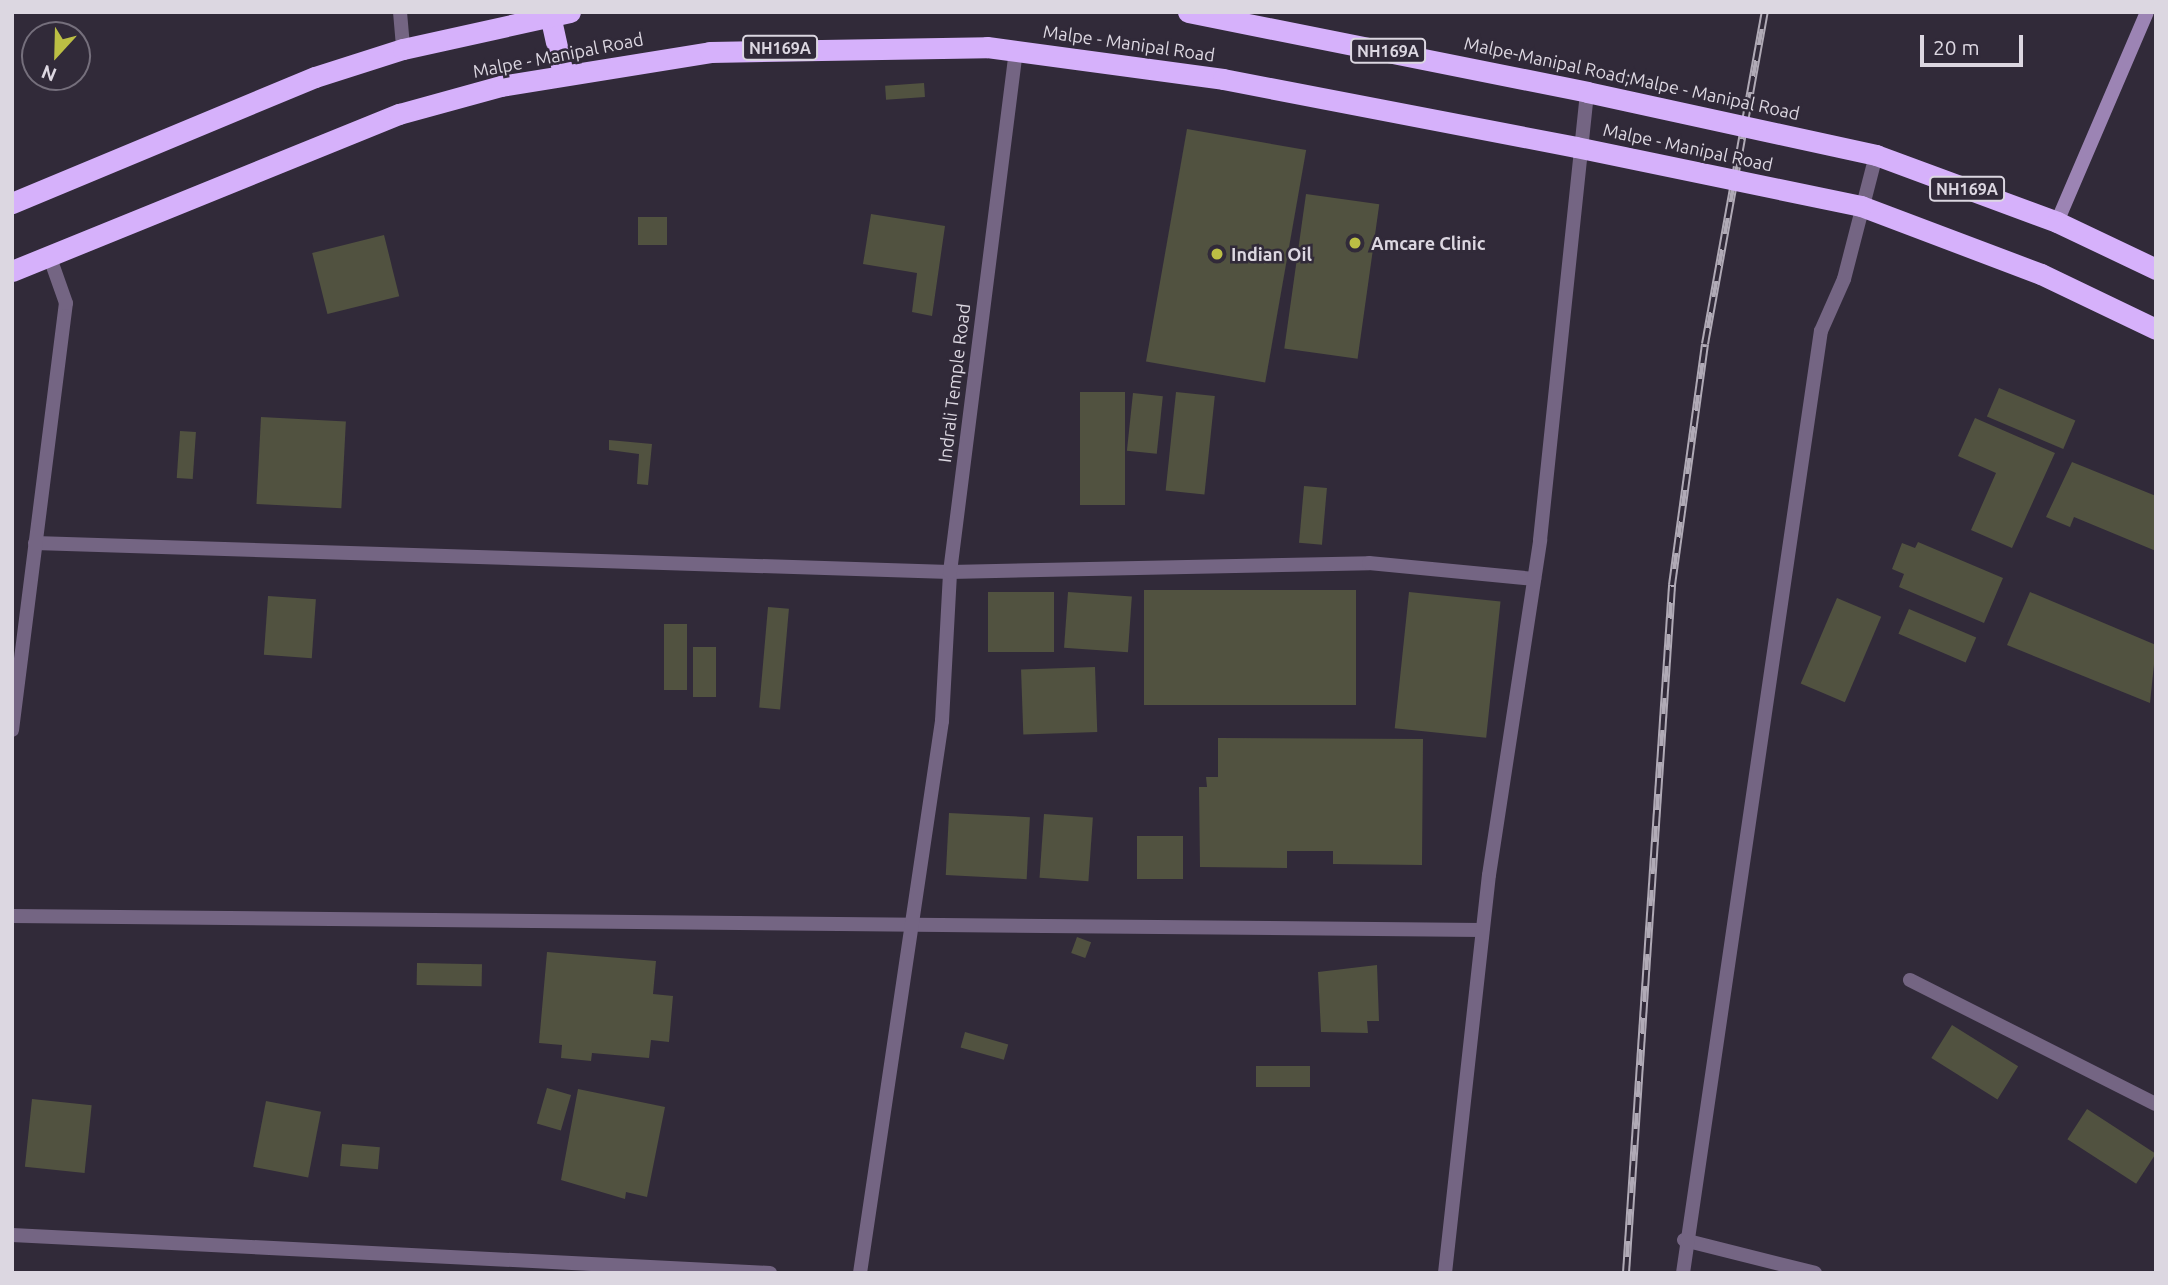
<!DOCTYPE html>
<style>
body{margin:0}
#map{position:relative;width:2168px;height:1285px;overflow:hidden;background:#312a39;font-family:Ubuntu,sans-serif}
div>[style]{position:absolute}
.building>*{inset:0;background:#515240;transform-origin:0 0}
.street>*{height:14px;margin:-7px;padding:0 7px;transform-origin:7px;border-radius:7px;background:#746583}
.secondary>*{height:14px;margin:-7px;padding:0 7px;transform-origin:7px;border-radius:7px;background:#9c84b4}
.highway>*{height:21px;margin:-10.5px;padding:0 10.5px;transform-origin:10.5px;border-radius:10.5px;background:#d6b1fb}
.rail>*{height:8px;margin-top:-4px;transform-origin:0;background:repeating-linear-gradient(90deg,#312a39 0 16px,#b0aab6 0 32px);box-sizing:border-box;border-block:2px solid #b0aab6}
.highway-bridge>*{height:21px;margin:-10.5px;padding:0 10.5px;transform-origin:10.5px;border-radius:10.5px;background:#d6b1fb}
.dots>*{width:19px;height:19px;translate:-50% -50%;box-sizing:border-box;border:4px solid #312a39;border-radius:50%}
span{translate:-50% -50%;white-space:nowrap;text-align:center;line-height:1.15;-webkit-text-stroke:5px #312a39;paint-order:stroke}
.shield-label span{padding:2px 5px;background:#312a39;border:2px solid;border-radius:5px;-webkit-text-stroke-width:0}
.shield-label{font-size:16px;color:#dcd7e1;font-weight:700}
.street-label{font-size:18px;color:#dcd7e1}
.poi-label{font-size:18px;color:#dcd7e1;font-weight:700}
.left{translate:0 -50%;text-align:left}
.frame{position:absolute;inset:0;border:14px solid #dcd7e1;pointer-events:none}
.north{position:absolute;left:21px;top:21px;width:70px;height:70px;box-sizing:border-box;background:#312a39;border:2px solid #756f7c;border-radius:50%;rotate:202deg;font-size:19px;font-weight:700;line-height:28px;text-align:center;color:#dcd7e1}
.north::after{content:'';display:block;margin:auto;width:24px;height:32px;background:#bcbf44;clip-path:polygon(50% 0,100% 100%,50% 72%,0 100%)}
.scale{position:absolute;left:1920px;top:35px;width:103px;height:32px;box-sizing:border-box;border:4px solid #dcd7e1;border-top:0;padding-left:9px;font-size:21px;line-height:24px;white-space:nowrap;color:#dcd7e1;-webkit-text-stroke:5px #312a39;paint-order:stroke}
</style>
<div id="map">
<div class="building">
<i style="left:924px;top:83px;width:14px;height:39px;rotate:86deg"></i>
<i style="left:1187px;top:129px;width:121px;height:236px;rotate:10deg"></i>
<i style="left:1306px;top:194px;width:74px;height:156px;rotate:8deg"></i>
<i style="clip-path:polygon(871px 214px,945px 226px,932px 316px,912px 312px,917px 273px,863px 264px)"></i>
<i style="left:638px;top:217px;width:29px;height:28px"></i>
<i style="left:384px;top:235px;width:63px;height:74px;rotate:76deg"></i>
<i style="left:1999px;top:388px;width:83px;height:31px;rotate:23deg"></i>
<i style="left:1080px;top:392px;width:45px;height:113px"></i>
<i style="left:1176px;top:392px;width:39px;height:99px;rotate:6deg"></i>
<i style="left:1133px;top:393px;width:30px;height:58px;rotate:6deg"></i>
<i style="left:261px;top:417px;width:85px;height:87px;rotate:3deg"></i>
<i style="clip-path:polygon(1975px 418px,2055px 453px,2012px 548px,1971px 530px,1996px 473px,1958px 456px)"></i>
<i style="left:180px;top:431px;width:16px;height:47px;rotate:4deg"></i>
<i style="clip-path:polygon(609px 440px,652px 444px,648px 485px,637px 484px,639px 454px,609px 450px)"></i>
<i style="clip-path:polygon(2072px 462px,2156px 496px,2156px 551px,2074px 517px,2070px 527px,2046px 517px)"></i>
<i style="left:1304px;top:486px;width:23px;height:57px;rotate:5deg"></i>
<i style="clip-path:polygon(1918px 542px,2003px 578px,1984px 623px,1899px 587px,1904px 574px,1892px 569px,1902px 543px,1915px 548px)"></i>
<i style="left:1144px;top:590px;width:212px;height:115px"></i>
<i style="left:988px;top:592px;width:66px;height:60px"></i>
<i style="left:1068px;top:592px;width:64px;height:56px;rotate:4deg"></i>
<i style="left:1409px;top:592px;width:92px;height:137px;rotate:6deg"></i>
<i style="clip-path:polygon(2030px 592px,2156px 645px,2150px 703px,2007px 645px)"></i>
<i style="left:268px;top:596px;width:48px;height:59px;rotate:4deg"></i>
<i style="left:1837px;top:598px;width:48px;height:93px;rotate:23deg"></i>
<i style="left:768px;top:607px;width:21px;height:101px;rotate:5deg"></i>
<i style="left:1909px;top:609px;width:73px;height:27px;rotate:23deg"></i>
<i style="left:664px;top:624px;width:23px;height:66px"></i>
<i style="left:693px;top:647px;width:23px;height:50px"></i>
<i style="left:1095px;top:667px;width:65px;height:74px;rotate:88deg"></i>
<i style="clip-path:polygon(1218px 738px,1423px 739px,1422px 865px,1333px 864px,1333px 851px,1287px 851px,1287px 868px,1200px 867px,1199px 787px,1207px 787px,1206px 777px,1218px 777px)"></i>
<i style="left:949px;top:813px;width:81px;height:62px;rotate:3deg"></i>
<i style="left:1044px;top:814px;width:49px;height:64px;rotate:4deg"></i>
<i style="left:1137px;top:836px;width:46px;height:43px"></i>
<i style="left:1077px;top:937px;width:15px;height:17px;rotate:20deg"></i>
<i style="clip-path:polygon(547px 952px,656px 961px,653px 994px,673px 996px,669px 1042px,651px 1040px,649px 1058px,592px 1053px,591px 1061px,561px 1058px,562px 1045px,539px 1043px)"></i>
<i style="left:417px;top:963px;width:65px;height:22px;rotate:1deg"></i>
<i style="clip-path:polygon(1377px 965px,1379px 1021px,1367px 1021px,1368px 1033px,1321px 1032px,1318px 972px)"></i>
<i style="left:1952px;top:1025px;width:78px;height:39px;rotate:32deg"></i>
<i style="left:965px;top:1032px;width:45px;height:16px;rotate:16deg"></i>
<i style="left:1256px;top:1066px;width:54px;height:21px"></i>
<i style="left:547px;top:1088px;width:25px;height:37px;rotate:16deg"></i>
<i style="clip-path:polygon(578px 1089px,665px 1107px,647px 1197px,626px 1192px,625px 1199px,561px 1180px)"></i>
<i style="left:32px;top:1099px;width:60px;height:68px;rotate:6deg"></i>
<i style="left:266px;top:1101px;width:56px;height:67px;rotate:11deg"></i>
<i style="left:2087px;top:1109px;width:82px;height:36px;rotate:33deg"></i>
<i style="left:342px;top:1144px;width:38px;height:22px;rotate:5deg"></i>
</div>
<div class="street">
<i style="left:400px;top:12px;width:37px;rotate:85deg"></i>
<i style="left:35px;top:543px;width:915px;rotate:1.82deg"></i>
<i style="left:950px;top:572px;width:419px;rotate:-1.2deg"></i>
<i style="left:1369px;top:563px;width:166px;rotate:5.5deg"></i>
<i style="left:12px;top:730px;width:430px;rotate:-82.8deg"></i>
<i style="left:66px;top:303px;width:51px;rotate:-109.5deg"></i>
<i style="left:12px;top:916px;width:1470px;rotate:0.55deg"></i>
<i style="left:1910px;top:980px;width:275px;rotate:26.8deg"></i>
<i style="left:12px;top:1235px;width:759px;rotate:2.87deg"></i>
<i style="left:1684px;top:1240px;width:135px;rotate:14.1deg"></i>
<i style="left:860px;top:1273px;width:558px;rotate:-81.55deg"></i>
<i style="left:942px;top:721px;width:149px;rotate:-86.9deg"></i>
<i style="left:950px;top:572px;width:526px;rotate:-82.79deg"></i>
<i style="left:1445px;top:1273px;width:400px;rotate:-83.7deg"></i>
<i style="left:1489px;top:875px;width:339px;rotate:-81.3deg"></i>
<i style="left:1540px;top:540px;width:450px;rotate:-84deg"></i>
<i style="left:1683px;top:1273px;width:952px;rotate:-81.67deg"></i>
<i style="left:1821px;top:331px;width:57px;rotate:-66.1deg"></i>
<i style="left:1844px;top:279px;width:128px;rotate:-75.5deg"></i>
</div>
<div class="secondary">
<i style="left:2057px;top:222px;width:228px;rotate:-66.8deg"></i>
</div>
<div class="highway">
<i style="left:1188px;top:12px;width:407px;rotate:11.3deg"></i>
<i style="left:550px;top:15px;width:60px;rotate:77.6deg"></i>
<i style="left:1876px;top:155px;width:193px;rotate:20.3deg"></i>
<i style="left:2057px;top:222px;width:110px;rotate:25.4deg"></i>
<i style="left:12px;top:203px;width:328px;rotate:-22.6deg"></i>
<i style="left:315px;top:77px;width:92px;rotate:-17.7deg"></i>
<i style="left:403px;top:49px;width:171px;rotate:-12.5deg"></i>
<i style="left:1861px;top:206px;width:192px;rotate:20.7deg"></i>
<i style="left:2041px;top:274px;width:127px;rotate:25.6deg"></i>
<i style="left:12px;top:271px;width:418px;rotate:-22.1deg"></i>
<i style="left:399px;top:114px;width:106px;rotate:-15.4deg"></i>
<i style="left:501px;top:86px;width:212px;rotate:-9.2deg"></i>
<i style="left:710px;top:52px;width:277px;rotate:-1deg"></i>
<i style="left:987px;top:47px;width:238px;rotate:7.7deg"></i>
<i style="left:1223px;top:79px;width:359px;rotate:10.9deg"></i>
</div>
<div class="rail">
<i style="left:1626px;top:1273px;width:690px;rotate:-86.17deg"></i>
<i style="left:1672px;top:585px;width:243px;rotate:-82.2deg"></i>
<i style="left:1705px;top:344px;width:337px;rotate:-79.8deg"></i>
</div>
<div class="highway-bridge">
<i style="left:1587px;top:92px;width:296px;rotate:12.3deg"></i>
<i style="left:1576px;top:147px;width:291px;rotate:11.7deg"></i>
</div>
<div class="dots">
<i style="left:1355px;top:243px;background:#bcbf44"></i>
<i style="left:1217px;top:254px;background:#bcbf44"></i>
</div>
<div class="shield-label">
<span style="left:780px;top:48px">NH169A</span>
<span style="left:1388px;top:51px">NH169A</span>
<span style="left:1967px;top:189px">NH169A</span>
</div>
<div class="street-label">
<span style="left:1129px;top:43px;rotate:8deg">Malpe - Manipal Road</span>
<span style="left:558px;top:55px;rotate:-11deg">Malpe - Manipal Road</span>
<span style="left:1632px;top:78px;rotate:12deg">Malpe-Manipal Road;Malpe - Manipal Road</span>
<span style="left:1688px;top:147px;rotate:12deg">Malpe - Manipal Road</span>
<span style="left:954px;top:383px;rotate:-83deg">Indrali Temple Road</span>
</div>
<div class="poi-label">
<span class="left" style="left:1371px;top:243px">Amcare Clinic</span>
<span class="left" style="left:1231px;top:254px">Indian Oil</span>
</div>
<div class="frame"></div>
<div class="north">N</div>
<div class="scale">20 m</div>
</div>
